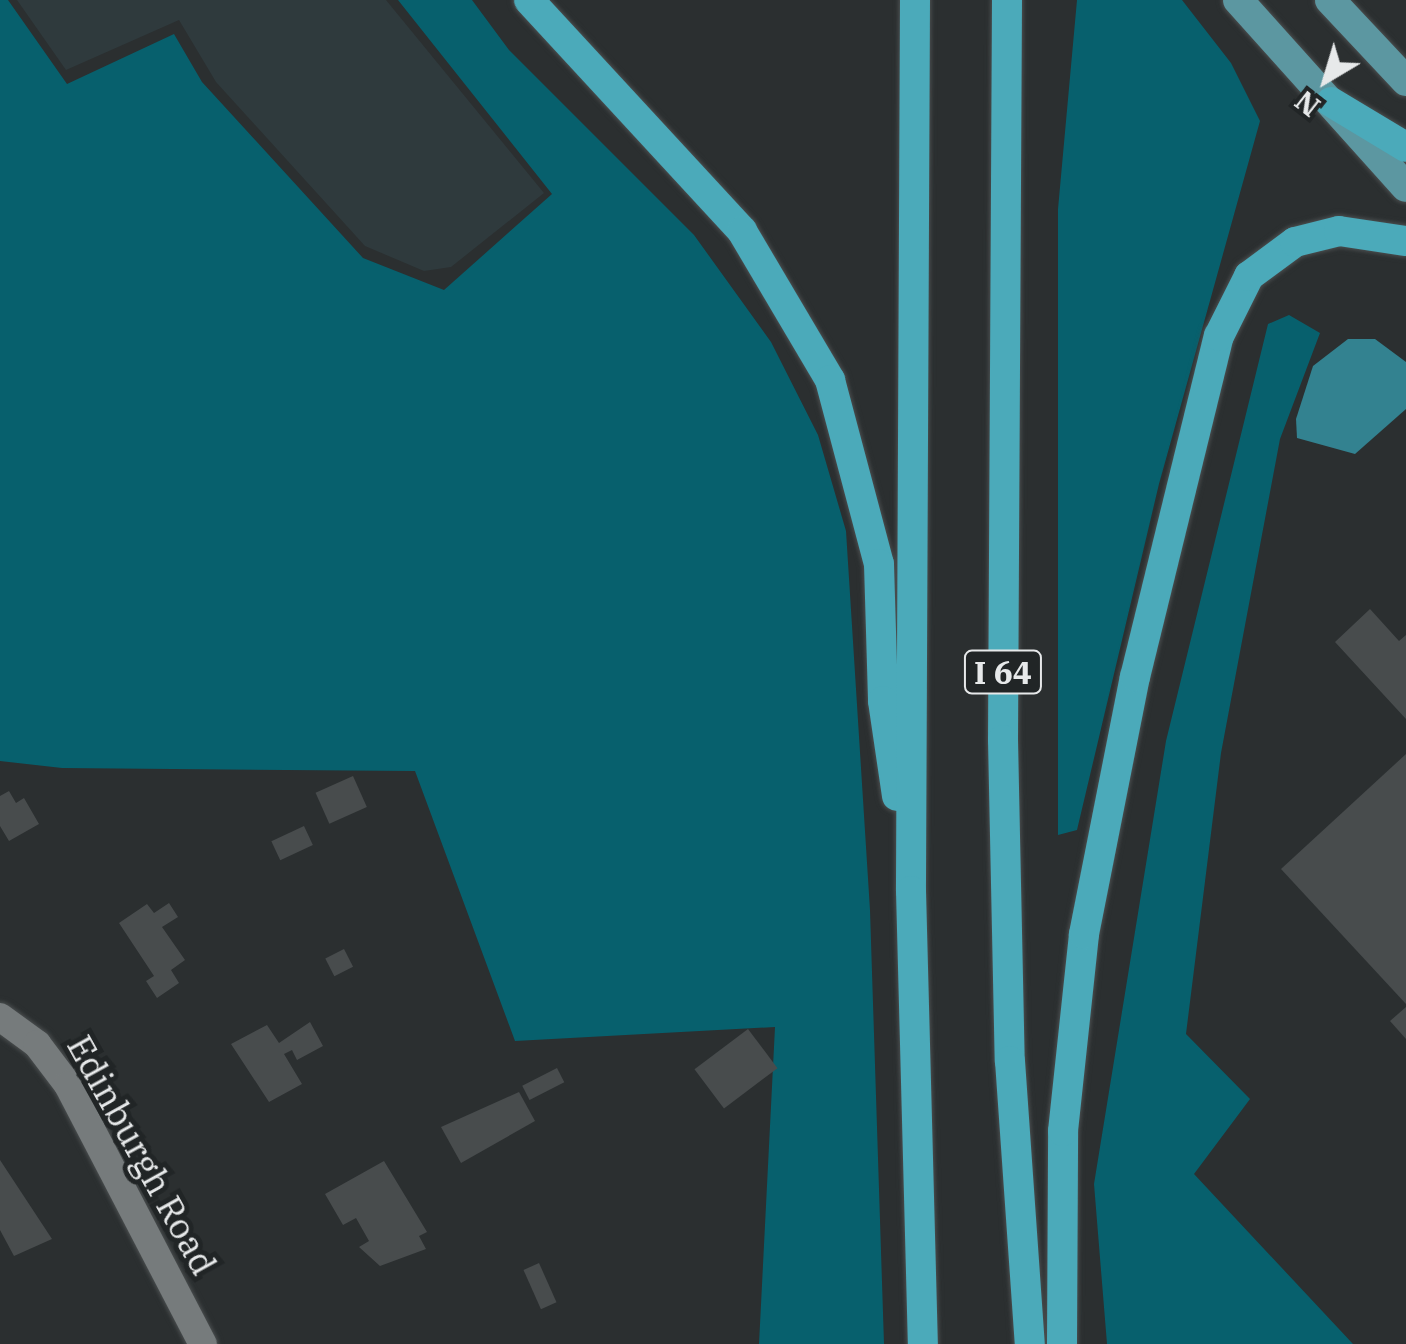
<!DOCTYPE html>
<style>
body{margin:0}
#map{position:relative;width:1406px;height:1344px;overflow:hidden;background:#2b2f30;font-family:"IBM Plex Serif",serif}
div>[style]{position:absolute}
.built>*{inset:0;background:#2f3a3d}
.green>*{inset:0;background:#07606d}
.water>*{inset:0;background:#338290}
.building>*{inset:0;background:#484c4d;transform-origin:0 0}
.roads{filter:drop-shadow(0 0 2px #4a4e4f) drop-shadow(0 0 2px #4a4e4f)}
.street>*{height:28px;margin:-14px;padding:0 14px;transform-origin:14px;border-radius:14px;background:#767b7c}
.primary>*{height:30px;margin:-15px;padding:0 15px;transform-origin:15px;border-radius:15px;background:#5c97a1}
.highway>*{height:30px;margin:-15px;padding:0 15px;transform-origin:15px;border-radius:15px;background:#4baaba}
span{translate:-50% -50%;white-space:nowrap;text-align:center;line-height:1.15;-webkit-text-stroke:10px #212526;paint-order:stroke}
.shield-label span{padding:2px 8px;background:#212526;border:2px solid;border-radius:8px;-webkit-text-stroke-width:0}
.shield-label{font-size:32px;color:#e7e9ea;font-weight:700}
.street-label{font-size:35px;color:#e7e9ea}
.north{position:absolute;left:1276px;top:30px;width:100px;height:100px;-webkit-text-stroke:8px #212526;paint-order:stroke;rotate:218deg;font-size:28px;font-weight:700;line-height:40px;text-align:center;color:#e7e9ea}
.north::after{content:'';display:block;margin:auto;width:35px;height:45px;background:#e7e9ea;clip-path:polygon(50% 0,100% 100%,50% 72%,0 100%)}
</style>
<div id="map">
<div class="built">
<i style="clip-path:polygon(17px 0,386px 0,544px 193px,451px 267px,424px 271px,365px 246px,216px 82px,179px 20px,66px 70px)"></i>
</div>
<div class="green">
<i style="clip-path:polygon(0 0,8px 0,67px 84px,174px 34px,202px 82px,363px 258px,444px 290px,552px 194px,398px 0,472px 0,509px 50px,694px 235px,771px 342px,818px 435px,846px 531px,870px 910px,884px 1344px,759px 1344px,775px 1027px,515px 1041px,415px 771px,62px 768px,0 761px)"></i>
<i style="clip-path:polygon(1077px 0,1182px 0,1231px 63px,1260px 121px,1159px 484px,1077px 830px,1058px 835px,1058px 209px)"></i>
<i style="clip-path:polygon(1289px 315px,1320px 333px,1280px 439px,1221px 753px,1186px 1034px,1250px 1099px,1194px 1174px,1353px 1344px,1107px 1344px,1094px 1184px,1166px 741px,1268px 324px)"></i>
</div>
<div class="water">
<i style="clip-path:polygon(1348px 339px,1375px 339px,1406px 362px,1406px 409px,1355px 454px,1297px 438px,1296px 419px,1313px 366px)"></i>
</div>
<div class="building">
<i style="clip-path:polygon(1370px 609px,1399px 641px,1406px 635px,1406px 719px,1335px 642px)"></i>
<i style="clip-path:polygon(1406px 754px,1406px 1004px,1281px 869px)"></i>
<i style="left:353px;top:776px;width:34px;height:41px;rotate:66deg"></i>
<i style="clip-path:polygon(9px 791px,16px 803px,24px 798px,39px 824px,9px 841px,0 826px,0 796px)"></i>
<i style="left:304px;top:826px;width:21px;height:36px;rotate:65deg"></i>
<i style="clip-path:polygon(169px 903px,178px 917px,162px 927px,185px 960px,171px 970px,179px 983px,157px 998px,146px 981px,154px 976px,119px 923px,147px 904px,154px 913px)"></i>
<i style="left:344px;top:949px;width:20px;height:21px;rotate:63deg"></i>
<i style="clip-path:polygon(1406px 1007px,1406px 1039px,1390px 1021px)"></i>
<i style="clip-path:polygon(310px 1022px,323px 1046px,297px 1060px,292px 1050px,284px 1054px,302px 1084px,269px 1102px,231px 1044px,267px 1025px,279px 1043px)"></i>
<i style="left:748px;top:1029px;width:49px;height:67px;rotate:53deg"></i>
<i style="left:557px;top:1068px;width:16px;height:39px;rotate:63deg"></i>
<i style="clip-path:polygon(519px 1092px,535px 1121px,461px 1163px,441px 1127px)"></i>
<i style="clip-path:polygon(0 1160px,52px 1239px,14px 1256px,0 1230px)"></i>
<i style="clip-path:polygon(384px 1161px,427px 1232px,419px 1236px,426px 1249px,380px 1266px,359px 1247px,369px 1241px,356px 1218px,343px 1225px,325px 1194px)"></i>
<i style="left:539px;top:1263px;width:43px;height:17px;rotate:66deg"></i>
</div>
<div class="roads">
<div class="street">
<i style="left:0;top:1017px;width:46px;rotate:36.1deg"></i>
<i style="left:37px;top:1044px;width:51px;rotate:52.9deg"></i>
<i style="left:68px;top:1085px;width:292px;rotate:62.5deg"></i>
</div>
<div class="primary">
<i style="left:1238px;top:0;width:251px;rotate:48.1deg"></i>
<i style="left:1330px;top:0;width:111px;rotate:46.8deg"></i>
</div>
<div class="highway">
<i style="left:529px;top:0;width:314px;rotate:47.3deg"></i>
<i style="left:742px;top:231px;width:173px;rotate:59.4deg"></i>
<i style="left:830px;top:380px;width:190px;rotate:75.1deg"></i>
<i style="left:879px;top:564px;width:137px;rotate:88.3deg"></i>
<i style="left:883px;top:701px;width:96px;rotate:81.6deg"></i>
<i style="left:915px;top:0;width:891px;rotate:90.26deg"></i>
<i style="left:911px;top:891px;width:453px;rotate:88.5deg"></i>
<i style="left:1007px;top:0;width:740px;rotate:90.31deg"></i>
<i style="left:1003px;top:740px;width:321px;rotate:88.8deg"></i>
<i style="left:1010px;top:1061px;width:284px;rotate:86deg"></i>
<i style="left:1331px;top:102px;width:87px;rotate:31deg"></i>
<i style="left:1062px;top:1344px;width:213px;rotate:-89.7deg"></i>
<i style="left:1063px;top:1131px;width:198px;rotate:-83.9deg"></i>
<i style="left:1084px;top:934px;width:262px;rotate:-78.8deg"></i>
<i style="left:1135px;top:677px;width:351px;rotate:-76.2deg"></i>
<i style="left:1219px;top:336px;width:67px;rotate:-63.4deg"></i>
<i style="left:1249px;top:276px;width:57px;rotate:-36.5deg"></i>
<i style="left:1295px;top:242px;width:45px;rotate:-14deg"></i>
<i style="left:1339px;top:231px;width:68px;rotate:8.5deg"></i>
</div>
</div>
<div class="shield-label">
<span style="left:1003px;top:672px">I 64</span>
</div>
<div class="street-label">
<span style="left:142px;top:1155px;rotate:61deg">Edinburgh Road</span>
</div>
<div class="north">N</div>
</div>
